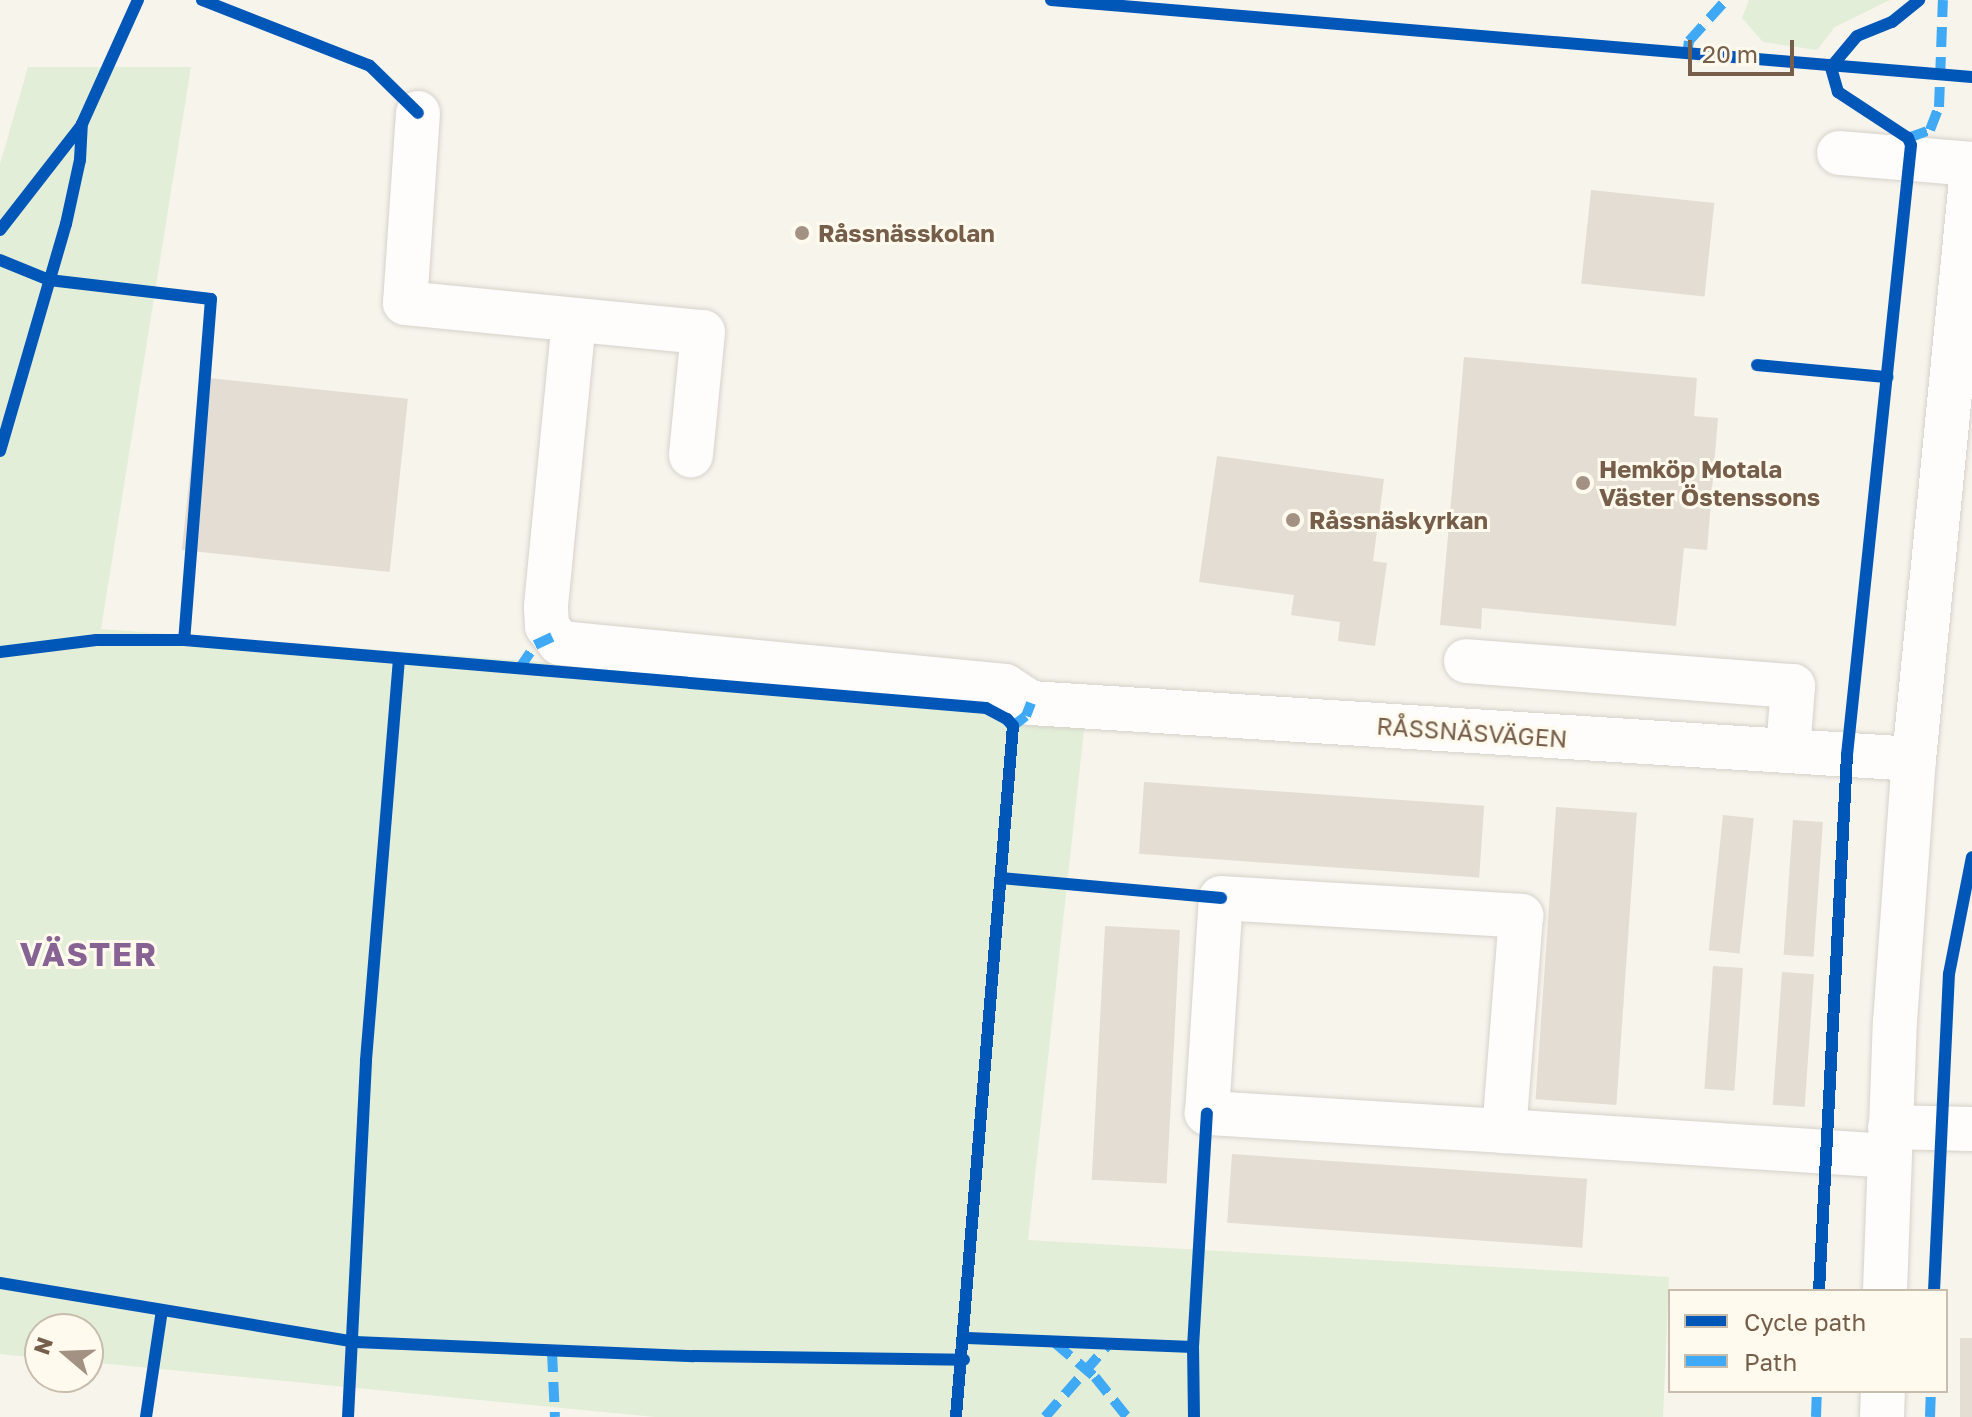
<!DOCTYPE html>
<meta charset="utf-8">
<style>
body{margin:0}
#map{position:relative;width:1972px;height:1417px;overflow:hidden;background:#f7f4ec;font-family:"Golos Text",sans-serif}
div>[style]{position:absolute}
.green>*{inset:0;background:#e2eed7}
.building>*{inset:0;background:#e4ddd3;transform-origin:0 0}
.roads{filter:drop-shadow(0 0 2px #d6d1ca) drop-shadow(0 0 2px #d6d1ca)}
.minor>*{height:44px;margin:-22px;padding:0 22px;transform-origin:22px;border-radius:22px;background:#fefdfc}
.quiet>*{height:10px;margin-top:-5px;transform-origin:0;background:repeating-linear-gradient(90deg,#3fa9f5 0 20px,transparent 0 30px)}
.cycleway>*{height:12px;margin:-6px;padding:0 6px;transform-origin:6px;border-radius:6px;background:#0057b8}
.dots>*{width:22px;height:22px;translate:-50% -50%;box-sizing:border-box;border:4px solid #fffaed;border-radius:50%}
span{translate:-50% -50%;white-space:nowrap;text-align:center;line-height:1.15;-webkit-text-stroke:6px #fffaed;paint-order:stroke}
.poi-label{font-size:24px;color:#765e4b;font-weight:700}
.left{translate:0 -50%;text-align:left}
.street-label{font-size:24px;color:#765e4b}
.district-label{font-size:32px;color:#876393;font-weight:700;letter-spacing:2px}
.legend{position:absolute;left:1668px;top:1289px;width:280px;height:104px;box-sizing:border-box;background:#fffaed;border:2px solid #c8bcac;margin:0;padding:10px 14px;list-style:none;font-size:24px;color:#765e4b}
.legend li{display:flex;align-items:center;gap:16px;height:40px}
.legend b{width:40px;border:2px solid #c8bcac}
.north{position:absolute;left:24px;top:1313px;width:80px;height:80px;box-sizing:border-box;background:#fffaed;border:2px solid #c8bcac;border-radius:50%;rotate:289deg;font-size:22px;font-weight:700;line-height:32px;text-align:center;color:#765e4b}
.north::after{content:'';display:block;margin:auto;width:28px;height:36px;background:#a39283;clip-path:polygon(50% 0,100% 100%,50% 72%,0 100%)}
.scale{position:absolute;left:1688px;top:40px;width:106px;height:36px;box-sizing:border-box;border:4px solid #765e4b;border-top:0;padding-left:10px;font-size:24px;line-height:28px;white-space:nowrap;color:#765e4b;-webkit-text-stroke:6px #fffaed;paint-order:stroke}
</style>
<div id="map">
<div class="green">
<i style="clip-path:polygon(1749px 0,1890px 0,1835px 27px,1817px 50px,1763px 42px,1742px 18px)"></i>
<i style="clip-path:polygon(28px 67px,191px 67px,101px 629px,1087px 703px,1028px 1240px,1669px 1277px,1663px 1417px,655px 1417px,88px 1362px,88px 1329px,40px 1329px,40px 1358px,0 1354px,0 164px)"></i>
</div>
<div class="building">
<i style="left:1591px;top:190px;width:124px;height:94px;rotate:6deg"></i>
<i style="clip-path:polygon(1464px 357px,1697px 378px,1694px 416px,1718px 418px,1707px 550px,1684px 548px,1676px 626px,1482px 608px,1481px 629px,1440px 625px)"></i>
<i style="left:200px;top:377px;width:209px;height:174px;rotate:6deg"></i>
<i style="clip-path:polygon(1217px 456px,1384px 479px,1373px 561px,1387px 563px,1375px 646px,1338px 641px,1340px 622px,1291px 615px,1294px 595px,1199px 582px)"></i>
<i style="left:1144px;top:782px;width:341px;height:72px;rotate:4deg"></i>
<i style="left:1556px;top:807px;width:81px;height:293px;rotate:4deg"></i>
<i style="left:1723px;top:815px;width:31px;height:136px;rotate:6deg"></i>
<i style="left:1793px;top:820px;width:30px;height:135px;rotate:4deg"></i>
<i style="left:1105px;top:926px;width:75px;height:254px;rotate:3deg"></i>
<i style="left:1713px;top:966px;width:30px;height:123px;rotate:4deg"></i>
<i style="left:1782px;top:972px;width:32px;height:133px;rotate:4deg"></i>
<i style="left:1232px;top:1154px;width:356px;height:69px;rotate:4deg"></i>
<i style="left:1960px;top:1338px;width:12px;height:79px"></i>
</div>
<div class="roads">
<div class="minor">
<i style="left:418px;top:113px;width:190px;rotate:93.9deg"></i>
<i style="left:405px;top:303px;width:299px;rotate:5.6deg"></i>
<i style="left:703px;top:332px;width:124px;rotate:95.6deg"></i>
<i style="left:1839px;top:153px;width:133px;rotate:4.7deg"></i>
<i style="left:574px;top:320px;width:288px;rotate:95.6deg"></i>
<i style="left:546px;top:607px;width:19px;rotate:87deg"></i>
<i style="left:547px;top:626px;width:21px;rotate:53deg"></i>
<i style="left:560px;top:643px;width:447px;rotate:5.5deg"></i>
<i style="left:1005px;top:686px;width:31px;rotate:33deg"></i>
<i style="left:1031px;top:703px;width:885px;rotate:3.63deg"></i>
<i style="left:1466px;top:661px;width:328px;rotate:4.4deg"></i>
<i style="left:1793px;top:686px;width:65px;rotate:94.4deg"></i>
<i style="left:1221px;top:898px;width:301px;rotate:3.4deg"></i>
<i style="left:1521px;top:916px;width:216px;rotate:94.5deg"></i>
<i style="left:1504px;top:1131px;width:298px;rotate:-176.5deg"></i>
<i style="left:1207px;top:1113px;width:215px;rotate:-86.3deg"></i>
<i style="left:1890px;top:1127px;width:82px;rotate:1.4deg"></i>
<i style="left:1504px;top:1131px;width:385px;rotate:3.7deg"></i>
<i style="left:1885px;top:1291px;width:269px;rotate:-87.9deg"></i>
<i style="left:1895px;top:1022px;width:264px;rotate:-85.9deg"></i>
<i style="left:1914px;top:759px;width:592px;rotate:-84.38deg"></i>
<i style="left:1882px;top:1417px;width:26px;rotate:-88deg"></i>
</div>
</div>
<div class="quiet">
<i style="left:1687px;top:55px;width:14px;rotate:-82deg"></i>
<i style="left:1689px;top:41px;width:55px;rotate:-47.9deg"></i>
<i style="left:1908px;top:138px;width:23px;rotate:-20deg"></i>
<i style="left:1930px;top:130px;width:25px;rotate:-69deg"></i>
<i style="left:1939px;top:107px;width:107px;rotate:-87.9deg"></i>
<i style="left:519px;top:669px;width:29px;rotate:-56deg"></i>
<i style="left:535px;top:645px;width:19px;rotate:-25deg"></i>
<i style="left:1013px;top:726px;width:16px;rotate:-38deg"></i>
<i style="left:1026px;top:716px;width:14px;rotate:-69deg"></i>
<i style="left:1055px;top:1343px;width:52px;rotate:40.4deg"></i>
<i style="left:1095px;top:1377px;width:51px;rotate:51.3deg"></i>
<i style="left:552px;top:1352px;width:65px;rotate:87.4deg"></i>
<i style="left:1045px;top:1417px;width:97px;rotate:-48.8deg"></i>
<i style="left:1816px;top:1417px;width:26px;rotate:-88deg"></i>
<i style="left:1930px;top:1417px;width:26px;rotate:-88deg"></i>
</div>
<div class="cycleway">
<i style="left:202px;top:0;width:180px;rotate:21.4deg"></i>
<i style="left:370px;top:66px;width:67px;rotate:44.4deg"></i>
<i style="left:1051px;top:0;width:924px;rotate:4.78deg"></i>
<i style="left:0;top:230px;width:132px;rotate:-52.1deg"></i>
<i style="left:0;top:260px;width:53px;rotate:22.2deg"></i>
<i style="left:49px;top:280px;width:163px;rotate:6.7deg"></i>
<i style="left:211px;top:299px;width:342px;rotate:94.5deg"></i>
<i style="left:1757px;top:365px;width:131px;rotate:5.3deg"></i>
<i style="left:0;top:451px;width:236px;rotate:-73.8deg"></i>
<i style="left:66px;top:224px;width:66px;rotate:-77.7deg"></i>
<i style="left:80px;top:160px;width:36px;rotate:-87deg"></i>
<i style="left:82px;top:124px;width:136px;rotate:-65.7deg"></i>
<i style="left:0;top:652px;width:97px;rotate:-7.1deg"></i>
<i style="left:96px;top:640px;width:88px"></i>
<i style="left:184px;top:640px;width:805px;rotate:4.85deg"></i>
<i style="left:986px;top:708px;width:24px;rotate:28deg"></i>
<i style="left:1007px;top:719px;width:9px;rotate:49deg"></i>
<i style="left:1013px;top:726px;width:693px;rotate:94.72deg"></i>
<i style="left:1001px;top:878px;width:221px;rotate:5.2deg"></i>
<i style="left:0;top:1283px;width:360px;rotate:9.4deg"></i>
<i style="left:355px;top:1342px;width:339px;rotate:2.4deg"></i>
<i style="left:694px;top:1356px;width:270px;rotate:0.8deg"></i>
<i style="left:1819px;top:1291px;width:537px;rotate:-87.01deg"></i>
<i style="left:1847px;top:755px;width:613px;rotate:-84.01deg"></i>
<i style="left:1911px;top:145px;width:8px;rotate:-113deg"></i>
<i style="left:1908px;top:138px;width:84px;rotate:-146.7deg"></i>
<i style="left:1838px;top:92px;width:26px;rotate:-106deg"></i>
<i style="left:1831px;top:67px;width:40px;rotate:-50deg"></i>
<i style="left:1857px;top:36px;width:38px;rotate:-22deg"></i>
<i style="left:1892px;top:22px;width:35px;rotate:-39deg"></i>
<i style="left:1934px;top:1291px;width:317px;rotate:-87.3deg"></i>
<i style="left:1949px;top:974px;width:119px;rotate:-78.9deg"></i>
<i style="left:967px;top:1338px;width:226px;rotate:2.3deg"></i>
<i style="left:146px;top:1417px;width:108px;rotate:-81.5deg"></i>
<i style="left:348px;top:1417px;width:357px;rotate:-87.1deg"></i>
<i style="left:366px;top:1060px;width:402px;rotate:-85.3deg"></i>
<i style="left:1194px;top:1417px;width:70px;rotate:-90.8deg"></i>
<i style="left:1193px;top:1347px;width:234px;rotate:-86.6deg"></i>
</div>
<div class="dots">
<i style="left:802px;top:233px;background:#a39283"></i>
<i style="left:1583px;top:483px;background:#a39283"></i>
<i style="left:1293px;top:520px;background:#a39283"></i>
</div>
<div class="poi-label">
<span class="left" style="left:818px;top:233px">Råssnässkolan</span>
<span class="left" style="left:1599px;top:483px">Hemköp Motala<br>Väster Östenssons</span>
<span class="left" style="left:1309px;top:520px">Råssnäskyrkan</span>
</div>
<div class="street-label">
<span style="left:1472px;top:732px;rotate:4deg">RÅSSNÄSVÄGEN</span>
</div>
<div class="district-label">
<span style="left:89px;top:954px">VÄSTER</span>
</div>
<ul class="legend">
<li><b style="height:10px;background:#0057b8"></b>Cycle path</li>
<li><b style="height:10px;background:#3fa9f5"></b>Path</li>
</ul>
<div class="north">N</div>
<div class="scale">20 m</div>
</div>
